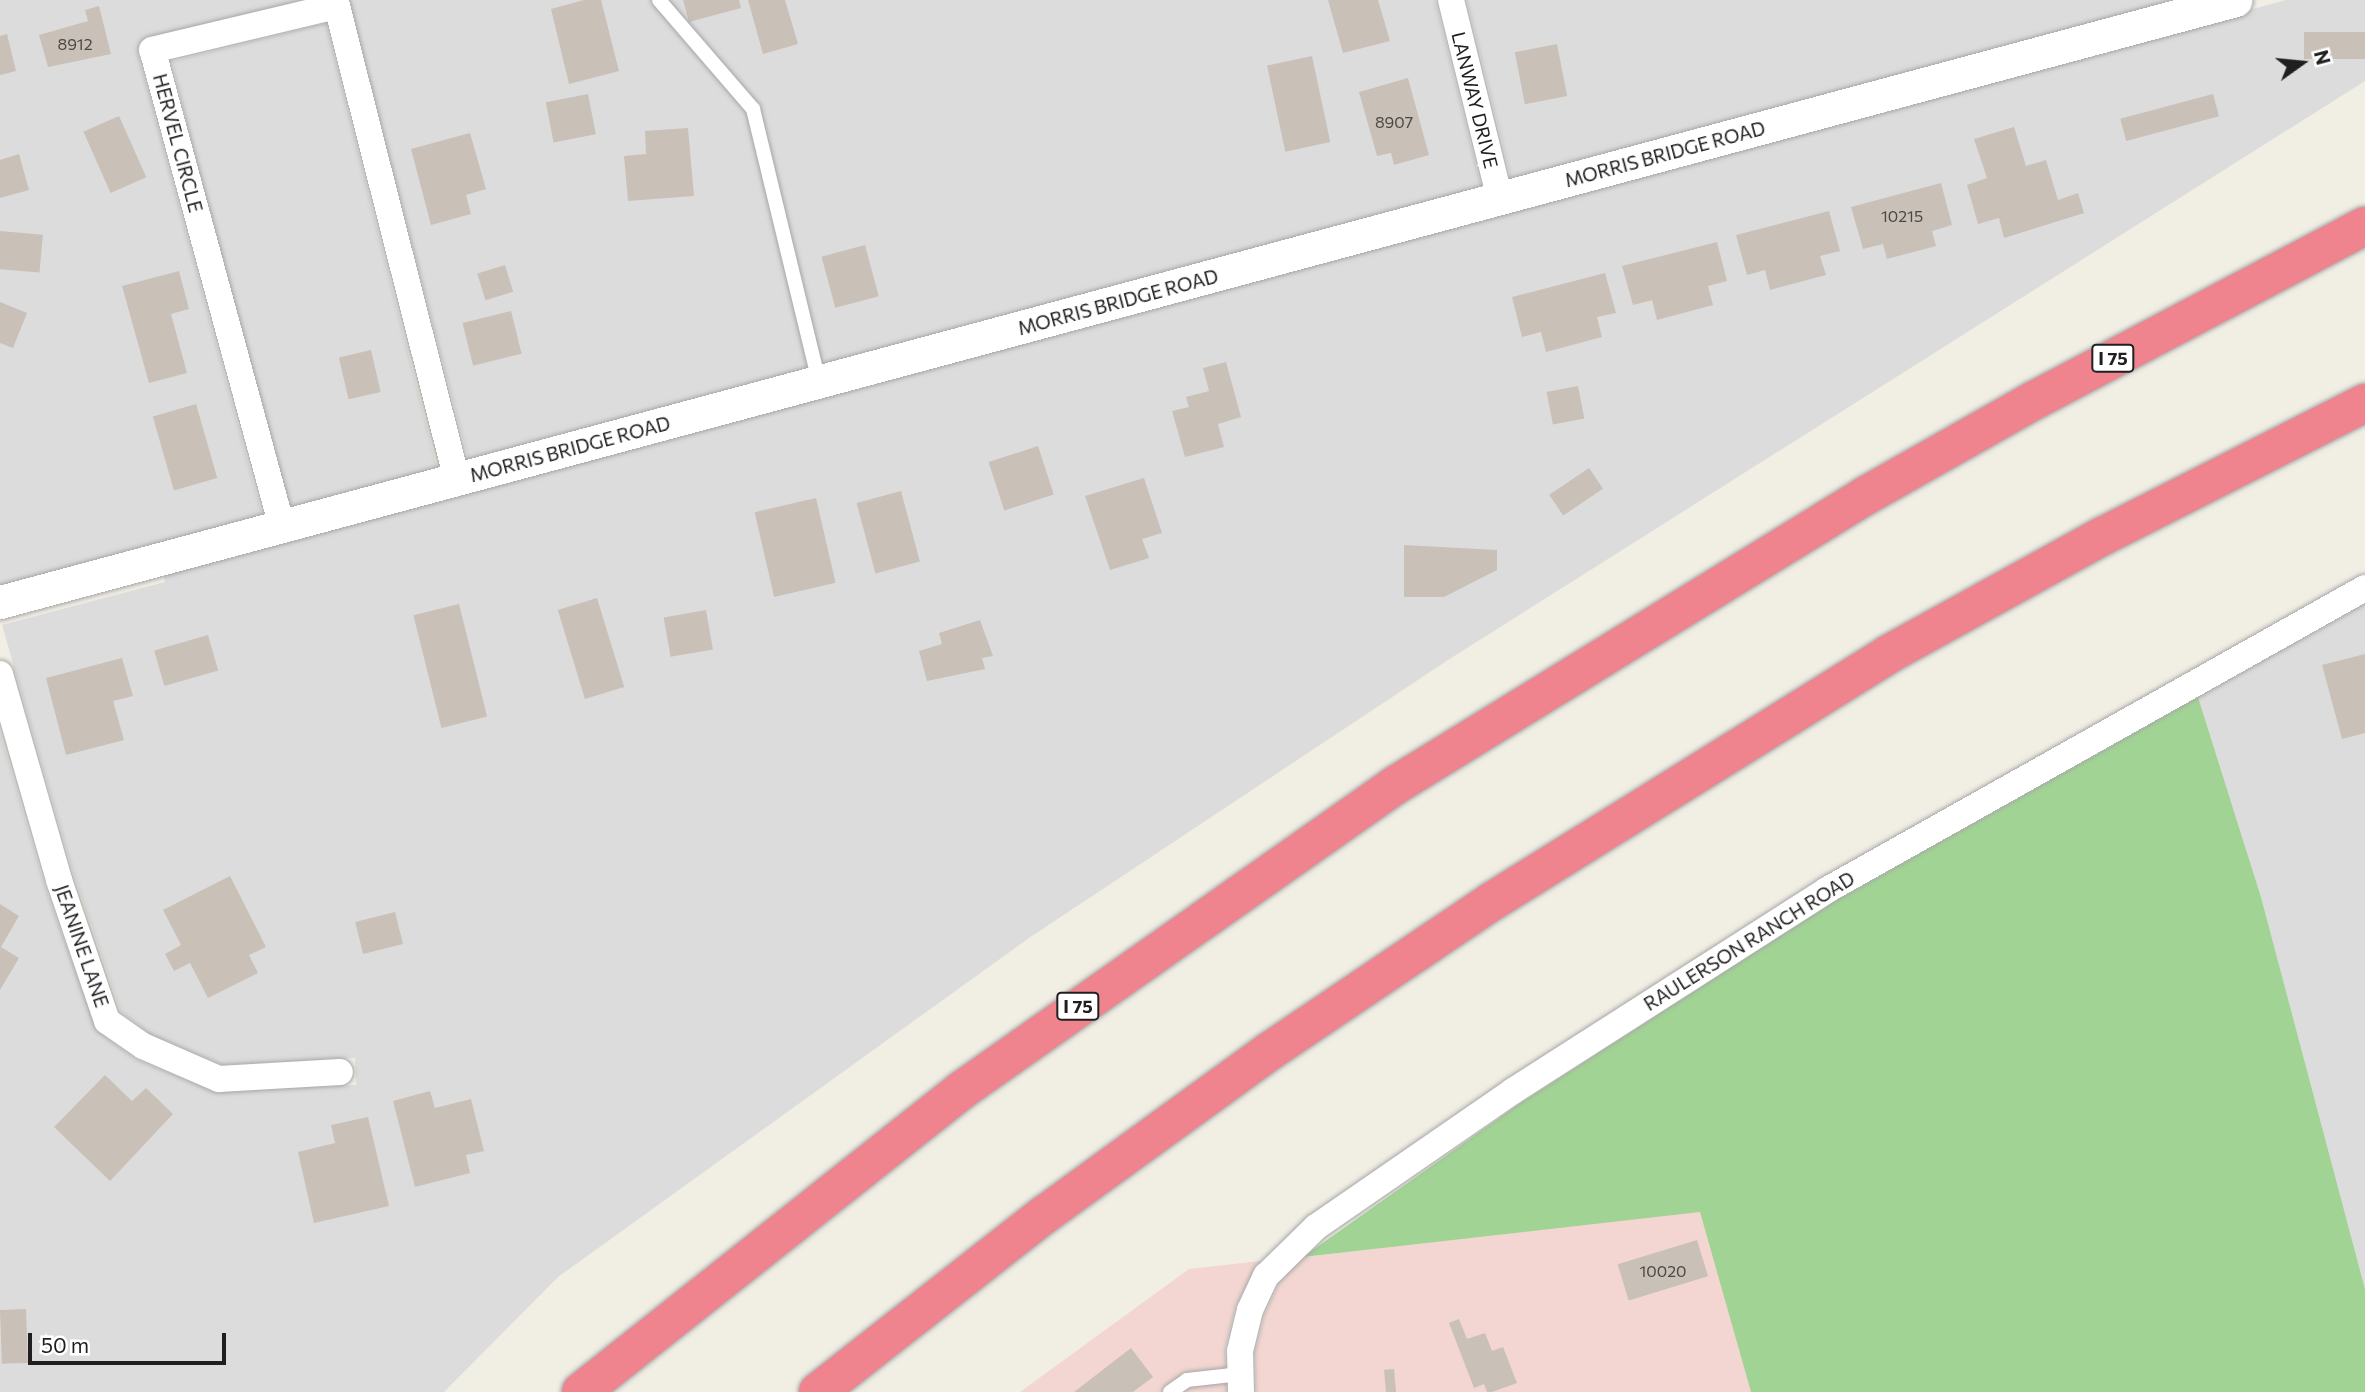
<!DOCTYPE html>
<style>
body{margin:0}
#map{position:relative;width:2365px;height:1392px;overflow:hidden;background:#f1eee4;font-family:Commissioner,sans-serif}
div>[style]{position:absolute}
.residential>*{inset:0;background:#dddcdc;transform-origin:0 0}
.commercial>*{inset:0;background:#f3d6d1}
.forest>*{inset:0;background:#a1d494}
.building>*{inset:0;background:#c9c0b7;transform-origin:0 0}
.roads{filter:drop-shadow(0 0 2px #a6a6a6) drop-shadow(0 0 2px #a6a6a6)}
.service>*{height:14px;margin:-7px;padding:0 7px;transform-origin:7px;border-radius:7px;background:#fff}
.minor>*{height:26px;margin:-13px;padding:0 13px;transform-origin:13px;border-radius:13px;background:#fff}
.tertiary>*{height:33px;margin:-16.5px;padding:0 16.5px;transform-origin:16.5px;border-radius:16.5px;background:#fff}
.motorway>*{height:38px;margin:-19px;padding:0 19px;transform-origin:19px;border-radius:19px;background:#f0848e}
span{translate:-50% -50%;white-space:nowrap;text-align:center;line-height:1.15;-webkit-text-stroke:5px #fff;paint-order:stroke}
.number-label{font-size:16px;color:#4a4745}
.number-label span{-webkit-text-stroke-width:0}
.shield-label span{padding:2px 5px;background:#fff;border:2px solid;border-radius:5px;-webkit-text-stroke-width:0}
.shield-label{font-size:18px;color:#1f1f1f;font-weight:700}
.street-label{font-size:19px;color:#1f1f1f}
.north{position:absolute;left:2267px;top:28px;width:70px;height:70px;-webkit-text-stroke:5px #fff;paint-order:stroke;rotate:75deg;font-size:19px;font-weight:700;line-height:28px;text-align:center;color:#1f1f1f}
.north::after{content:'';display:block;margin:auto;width:24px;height:32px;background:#1f1f1f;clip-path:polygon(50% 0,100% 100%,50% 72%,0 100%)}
.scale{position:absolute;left:28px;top:1333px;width:198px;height:32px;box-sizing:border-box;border:4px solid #1f1f1f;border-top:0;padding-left:9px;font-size:21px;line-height:24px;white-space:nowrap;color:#1f1f1f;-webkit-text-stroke:5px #fff;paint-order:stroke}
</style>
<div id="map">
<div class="residential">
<i style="clip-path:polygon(0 0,304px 0,149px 37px,138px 54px,263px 518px,0 588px)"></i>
<i style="clip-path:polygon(348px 0,1435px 0,1482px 190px,469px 462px)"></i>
<i style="clip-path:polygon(1467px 0,2183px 0,1512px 182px)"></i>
<i style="clip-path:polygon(2286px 0,2365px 0,2365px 81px,1448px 660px,1029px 938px,558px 1277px,444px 1392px,0 1392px,0 732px,44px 884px,97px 1031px,135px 1059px,212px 1091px,356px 1085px,355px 1058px,223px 1065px,152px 1035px,121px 1012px,74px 875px,2px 625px,165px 582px,163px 573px)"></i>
<i style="left:326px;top:23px;width:461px;height:159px;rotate:76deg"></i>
<i style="clip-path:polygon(2365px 604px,2365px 1289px,2261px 897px,2198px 697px)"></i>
</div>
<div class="commercial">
<i style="clip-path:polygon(1701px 1211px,1751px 1392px,1256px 1392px,1255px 1351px,1265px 1313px,1279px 1283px,1303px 1257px)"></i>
<i style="clip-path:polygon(1260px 1261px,1236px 1305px,1225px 1348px,1226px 1392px,1020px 1392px,1189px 1269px)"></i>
</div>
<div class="forest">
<i style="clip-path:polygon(2198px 697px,2261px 897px,2365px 1289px,2365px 1392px,1751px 1392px,1700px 1212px,1303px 1257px,1522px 1102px,1835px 901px)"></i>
</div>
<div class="building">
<i style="clip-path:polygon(584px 0,601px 0,619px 71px,569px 84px,551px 9px)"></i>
<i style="clip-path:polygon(683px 0,739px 0,741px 8px,689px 22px)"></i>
<i style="clip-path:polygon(748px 0,785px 0,798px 44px,763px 54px)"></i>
<i style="clip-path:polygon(1328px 0,1378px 0,1390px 41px,1343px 53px)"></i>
<i style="clip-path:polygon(99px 6px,111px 54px,48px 67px,39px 35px,88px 21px,85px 10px)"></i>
<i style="left:2365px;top:32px;width:27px;height:61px;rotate:90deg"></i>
<i style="clip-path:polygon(7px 34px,16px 71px,0 75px,0 36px)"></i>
<i style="left:1557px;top:44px;width:53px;height:43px;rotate:79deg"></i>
<i style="left:1312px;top:56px;width:88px;height:46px;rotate:78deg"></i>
<i style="clip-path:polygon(1408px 78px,1429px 155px,1394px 165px,1391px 153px,1377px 156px,1359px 92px)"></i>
<i style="left:588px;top:94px;width:41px;height:43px;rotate:79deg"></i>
<i style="left:2213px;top:94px;width:23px;height:96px;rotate:75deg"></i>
<i style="left:119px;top:116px;width:67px;height:39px;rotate:66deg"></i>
<i style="clip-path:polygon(2014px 127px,2026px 166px,2046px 160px,2058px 200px,2078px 193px,2084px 213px,2004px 238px,1999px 218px,1978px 224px,1967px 185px,1987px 178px,1974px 139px)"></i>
<i style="clip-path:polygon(688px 128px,694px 196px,628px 201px,624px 156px,646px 154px,645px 131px)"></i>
<i style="clip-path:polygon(470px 133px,486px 189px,466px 195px,471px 214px,431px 225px,411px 149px)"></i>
<i style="clip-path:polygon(19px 154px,29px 190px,0 198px,0 160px)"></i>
<i style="clip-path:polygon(1941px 183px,1952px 225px,1932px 231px,1936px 246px,1887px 259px,1883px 244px,1863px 249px,1851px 207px)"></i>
<i style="clip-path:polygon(1829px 211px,1840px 251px,1820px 256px,1826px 275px,1770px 290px,1765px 270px,1747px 275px,1736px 235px)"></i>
<i style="left:0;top:231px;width:43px;height:38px;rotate:5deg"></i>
<i style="clip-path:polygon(1717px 242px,1727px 281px,1708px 286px,1713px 305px,1657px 320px,1652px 300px,1633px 305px,1622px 266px)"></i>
<i style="left:865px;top:245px;width:53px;height:45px;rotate:75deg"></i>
<i style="left:505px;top:265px;width:28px;height:29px;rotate:73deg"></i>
<i style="clip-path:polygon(179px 271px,189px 309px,171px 314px,187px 373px,149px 383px,122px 286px)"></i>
<i style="clip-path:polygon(1605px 273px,1616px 313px,1597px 317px,1602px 337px,1546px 352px,1541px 332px,1522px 337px,1512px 297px)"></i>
<i style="clip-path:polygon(0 302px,27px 313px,13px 348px,0 343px)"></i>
<i style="left:511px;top:311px;width:44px;height:50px;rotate:76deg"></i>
<i style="left:371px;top:350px;width:43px;height:33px;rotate:77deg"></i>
<i style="clip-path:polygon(1226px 362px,1241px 417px,1218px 424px,1224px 447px,1185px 457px,1172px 411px,1189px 407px,1186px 397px,1209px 391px,1203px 368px)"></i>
<i style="left:1578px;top:386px;width:33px;height:32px;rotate:79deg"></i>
<i style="left:196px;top:404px;width:77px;height:45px;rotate:74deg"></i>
<i style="left:1038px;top:446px;width:51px;height:52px;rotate:72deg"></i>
<i style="left:1589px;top:468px;width:25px;height:48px;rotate:56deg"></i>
<i style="clip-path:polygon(1144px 478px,1162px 533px,1142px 539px,1149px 558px,1110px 570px,1085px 496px)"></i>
<i style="left:901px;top:491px;width:73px;height:46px;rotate:75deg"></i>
<i style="left:816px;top:498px;width:87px;height:63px;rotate:77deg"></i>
<i style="clip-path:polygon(1404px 545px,1497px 550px,1497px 570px,1444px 597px,1404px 597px)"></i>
<i style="left:597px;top:598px;width:93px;height:41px;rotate:73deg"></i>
<i style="left:459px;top:604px;width:116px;height:47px;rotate:76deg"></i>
<i style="left:706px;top:610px;width:40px;height:43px;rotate:80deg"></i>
<i style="clip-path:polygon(980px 620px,993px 656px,982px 658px,985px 669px,927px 681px,919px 651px,942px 644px,939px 633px)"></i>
<i style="left:208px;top:635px;width:37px;height:56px;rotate:74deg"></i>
<i style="clip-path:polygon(2365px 654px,2365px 733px,2342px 739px,2322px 665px)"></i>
<i style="clip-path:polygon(122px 658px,133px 696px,113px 701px,124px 740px,66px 755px,46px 678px)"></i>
<i style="clip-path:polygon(230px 876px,266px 947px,249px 955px,258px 973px,208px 998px,190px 963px,174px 971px,165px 954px,181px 945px,163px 910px)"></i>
<i style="clip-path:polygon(0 904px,19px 916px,1px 947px,19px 958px,0 990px)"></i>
<i style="left:395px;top:912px;width:33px;height:41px;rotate:76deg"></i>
<i style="clip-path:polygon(105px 1075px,132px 1101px,146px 1088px,173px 1114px,110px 1181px,54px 1127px)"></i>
<i style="clip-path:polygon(430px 1091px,435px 1108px,471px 1099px,484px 1151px,466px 1155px,470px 1173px,415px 1187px,393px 1101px)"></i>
<i style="clip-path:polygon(368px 1117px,389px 1206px,314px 1223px,298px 1152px,335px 1143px,331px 1125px)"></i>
<i style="left:1697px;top:1240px;width:38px;height:83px;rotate:73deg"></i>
<i style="left:26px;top:1309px;width:54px;height:26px;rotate:88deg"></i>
<i style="clip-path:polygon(1459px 1319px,1467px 1339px,1485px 1333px,1492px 1351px,1503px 1347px,1517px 1383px,1492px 1392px,1487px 1392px,1484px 1384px,1474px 1388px,1449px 1323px)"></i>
<i style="clip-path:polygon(1131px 1348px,1153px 1377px,1133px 1392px,1074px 1392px)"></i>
<i style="left:1394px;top:1369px;width:23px;height:10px;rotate:85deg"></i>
</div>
<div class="roads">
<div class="service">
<i style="left:659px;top:0;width:144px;rotate:49.2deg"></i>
<i style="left:753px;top:109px;width:281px;rotate:76.4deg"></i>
<i style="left:1170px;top:1392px;width:21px;rotate:-35deg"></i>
<i style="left:1187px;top:1380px;width:54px;rotate:-6.3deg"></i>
</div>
<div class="minor">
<i style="left:1451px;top:0;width:205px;rotate:76.2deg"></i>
<i style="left:282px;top:527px;width:494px;rotate:-105.2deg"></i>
<i style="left:152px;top:50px;width:190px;rotate:-13.4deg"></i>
<i style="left:337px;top:6px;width:488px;rotate:75.8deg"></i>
<i style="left:0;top:674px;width:214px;rotate:74deg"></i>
<i style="left:59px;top:880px;width:149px;rotate:71.2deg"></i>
<i style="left:107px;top:1021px;width:44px;rotate:34.8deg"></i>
<i style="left:143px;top:1046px;width:83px;rotate:23.5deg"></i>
<i style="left:219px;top:1079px;width:121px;rotate:-3.3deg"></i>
<i style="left:1241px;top:1392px;width:41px;rotate:-91.4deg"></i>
<i style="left:1240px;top:1351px;width:42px;rotate:-76.3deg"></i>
<i style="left:1250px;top:1310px;width:38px;rotate:-65deg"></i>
<i style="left:1266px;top:1276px;width:70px;rotate:-44.4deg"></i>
<i style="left:1316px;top:1227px;width:239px;rotate:-34.6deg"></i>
<i style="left:1513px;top:1091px;width:373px;rotate:-32.6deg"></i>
<i style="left:1827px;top:890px;width:617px;rotate:-29.31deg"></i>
</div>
<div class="tertiary">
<i style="left:0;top:602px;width:2315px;rotate:-15.07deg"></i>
</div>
<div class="motorway">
<i style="left:581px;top:1392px;width:486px;rotate:-38.4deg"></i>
<i style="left:962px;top:1090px;width:528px;rotate:-35.13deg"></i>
<i style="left:1394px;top:786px;width:553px;rotate:-31.62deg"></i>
<i style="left:1865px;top:496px;width:193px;rotate:-29.5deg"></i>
<i style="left:2033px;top:401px;width:375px;rotate:-27.8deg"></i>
<i style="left:818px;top:1392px;width:287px;rotate:-38.1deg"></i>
<i style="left:1044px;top:1215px;width:279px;rotate:-36deg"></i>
<i style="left:1270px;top:1051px;width:267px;rotate:-34deg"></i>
<i style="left:1491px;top:902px;width:469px;rotate:-31.9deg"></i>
<i style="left:1889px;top:654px;width:244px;rotate:-28.9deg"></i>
<i style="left:2103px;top:536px;width:294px;rotate:-26.9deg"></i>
</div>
</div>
<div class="number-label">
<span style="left:75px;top:44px">8912</span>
<span style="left:1394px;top:122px">8907</span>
<span style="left:1902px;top:216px">10215</span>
<span style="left:1663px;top:1271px">10020</span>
</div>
<div class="shield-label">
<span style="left:2113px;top:358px">I 75</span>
<span style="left:1078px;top:1006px">I 75</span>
</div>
<div class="street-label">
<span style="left:1475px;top:100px;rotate:76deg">LANWAY DRIVE</span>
<span style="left:178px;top:143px;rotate:75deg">HERVEL CIRCLE</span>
<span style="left:1665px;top:154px;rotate:-15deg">MORRIS BRIDGE ROAD</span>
<span style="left:1118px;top:302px;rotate:-15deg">MORRIS BRIDGE ROAD</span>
<span style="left:570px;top:449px;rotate:-15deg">MORRIS BRIDGE ROAD</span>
<span style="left:1749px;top:941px;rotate:-32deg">RAULERSON RANCH ROAD</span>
<span style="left:82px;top:946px;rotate:71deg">JEANINE LANE</span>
</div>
<div class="north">N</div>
<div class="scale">50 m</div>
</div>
